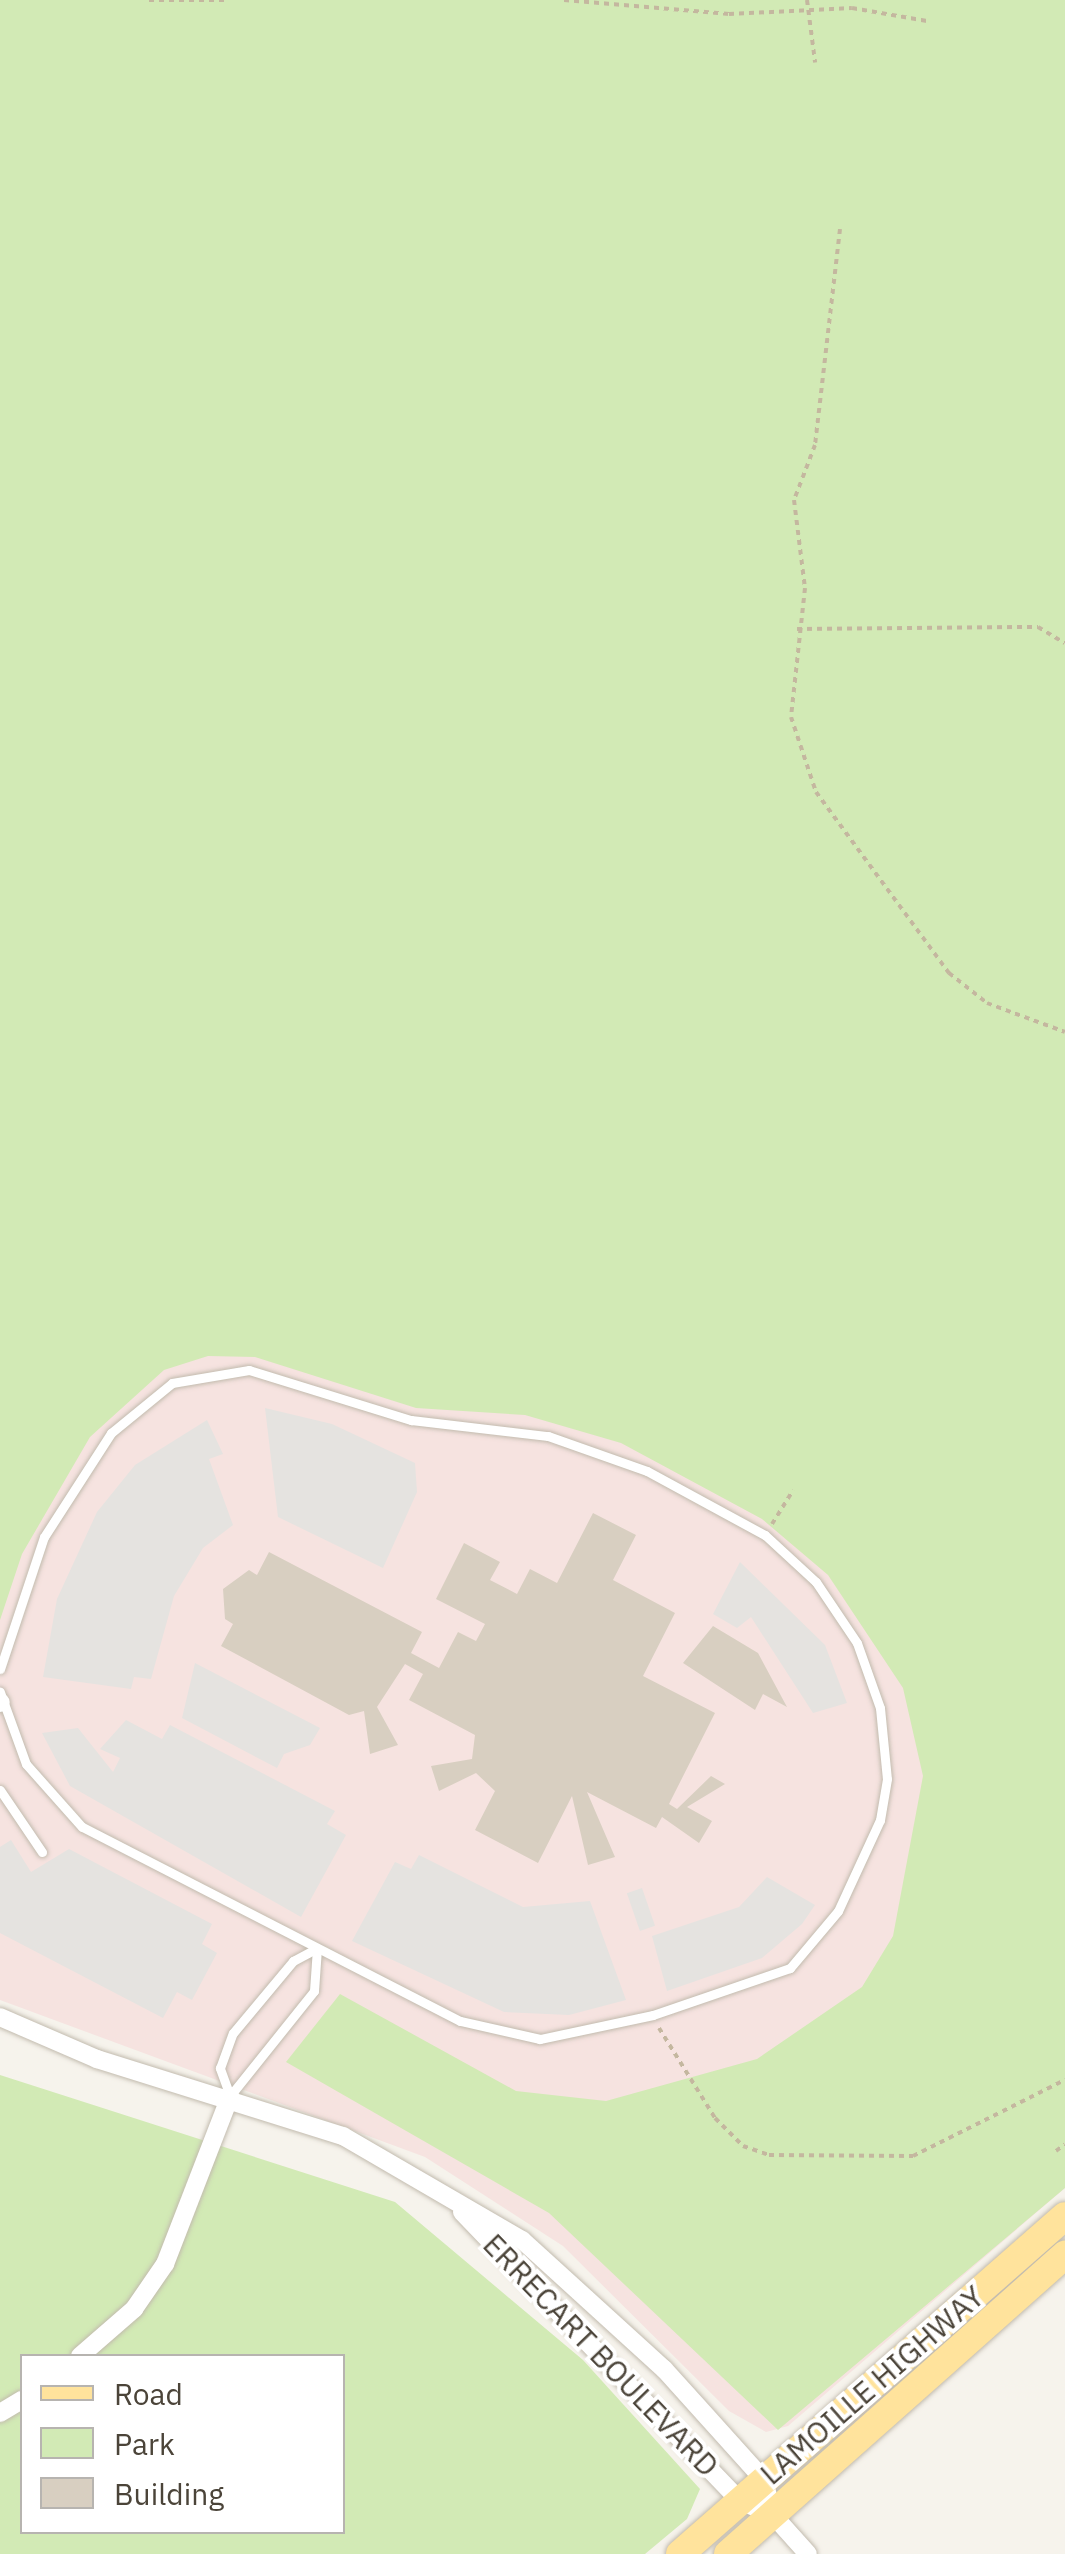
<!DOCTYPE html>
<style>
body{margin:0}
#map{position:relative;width:1065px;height:2554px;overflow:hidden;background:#f6f3ec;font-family:"IBM Plex Sans",sans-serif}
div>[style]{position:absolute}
.medical>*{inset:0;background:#f6e3e0}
.green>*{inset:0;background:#d2eab5}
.parking>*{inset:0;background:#e5e3e0;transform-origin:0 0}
.building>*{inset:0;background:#d8cfc1}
.path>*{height:4px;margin-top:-2px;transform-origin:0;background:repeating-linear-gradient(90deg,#c4b79f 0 5px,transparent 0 10px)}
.roads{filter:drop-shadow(0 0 2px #c2bbae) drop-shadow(0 0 2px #c2bbae)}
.service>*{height:9px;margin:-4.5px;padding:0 4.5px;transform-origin:4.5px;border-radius:4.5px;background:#fff}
.minor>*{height:18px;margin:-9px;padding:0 9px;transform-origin:9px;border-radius:9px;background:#fff}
.primary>*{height:28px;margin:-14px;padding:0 14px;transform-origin:14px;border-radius:14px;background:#ffe39c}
span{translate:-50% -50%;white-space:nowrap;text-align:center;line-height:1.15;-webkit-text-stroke:8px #fff;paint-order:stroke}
.street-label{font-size:30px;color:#4b4439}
.legend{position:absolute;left:20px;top:2354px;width:325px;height:180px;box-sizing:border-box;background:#fff;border:2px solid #b7b4b0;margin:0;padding:12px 18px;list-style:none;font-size:30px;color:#4b4439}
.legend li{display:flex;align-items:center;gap:20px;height:50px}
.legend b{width:50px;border:2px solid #b7b4b0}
</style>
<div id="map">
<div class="medical">
<i style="clip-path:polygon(952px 828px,1065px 2188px,788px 2426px,766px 2432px,729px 2411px,563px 2246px,425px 2157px,0 2000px,0 958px)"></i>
</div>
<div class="green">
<i style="clip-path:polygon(0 0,1065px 0,1065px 2188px,778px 2430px,549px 2213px,286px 2062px,340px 1994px,516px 2091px,606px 2101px,757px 2059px,862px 1987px,893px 1936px,923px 1776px,903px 1688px,828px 1575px,762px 1519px,621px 1443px,525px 1415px,416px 1408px,255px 1357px,208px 1356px,164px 1370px,90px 1437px,22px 1554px,0 1620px)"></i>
<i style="clip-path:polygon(evenodd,0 2075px,395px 2202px,583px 2360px,700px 2489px,687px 2519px,645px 2554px,0 2554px,0 2075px,22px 2356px,342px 2356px,342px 2532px,22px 2532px,22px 2356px)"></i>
</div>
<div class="parking">
<i style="clip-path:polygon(265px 1408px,332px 1424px,415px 1463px,417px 1492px,383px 1568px,278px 1517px)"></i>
<i style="clip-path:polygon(207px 1420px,223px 1454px,209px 1459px,233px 1525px,203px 1548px,174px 1596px,151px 1679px,134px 1677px,131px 1689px,43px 1677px,57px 1599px,97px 1512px,135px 1465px)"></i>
<i style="clip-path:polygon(740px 1562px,825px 1645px,847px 1703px,813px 1713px,751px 1617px,737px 1628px,713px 1614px)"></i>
<i style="clip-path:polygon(195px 1663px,320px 1728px,310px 1745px,284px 1754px,277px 1768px,182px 1718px)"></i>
<i style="clip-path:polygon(126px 1720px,162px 1739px,170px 1725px,335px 1811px,327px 1824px,346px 1835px,301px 1917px,70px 1786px,42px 1733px,78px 1728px,113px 1772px,120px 1758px,100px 1749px)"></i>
<i style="clip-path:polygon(11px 1840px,31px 1872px,69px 1849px,212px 1924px,202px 1944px,217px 1953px,192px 2000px,177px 1992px,163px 2018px,0 1933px,0 1847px)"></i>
<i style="clip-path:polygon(419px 1855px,523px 1907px,590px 1901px,626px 2000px,569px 2015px,504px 2012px,352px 1941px,395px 1862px,411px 1869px)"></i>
<i style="clip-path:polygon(767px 1877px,815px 1905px,802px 1924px,762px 1958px,667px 1991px,652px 1936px,739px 1907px)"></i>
<i style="left:642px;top:1888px;width:40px;height:16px;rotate:71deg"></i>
</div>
<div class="building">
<i style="clip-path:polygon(593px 1513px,636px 1535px,613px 1580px,675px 1613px,643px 1676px,715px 1713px,669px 1804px,677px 1809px,711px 1776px,725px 1784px,687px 1807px,712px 1821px,699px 1843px,662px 1817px,656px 1828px,587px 1792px,615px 1857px,588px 1865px,572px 1796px,538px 1863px,475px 1830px,495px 1791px,476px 1773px,439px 1791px,431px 1766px,472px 1759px,475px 1735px,409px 1700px,423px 1674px,405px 1664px,377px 1707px,398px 1745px,370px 1754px,364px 1711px,349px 1715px,221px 1646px,233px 1624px,225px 1619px,223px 1589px,249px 1570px,257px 1575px,269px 1552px,422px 1632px,411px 1653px,439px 1668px,458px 1632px,476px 1641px,485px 1624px,436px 1599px,464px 1543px,500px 1562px,490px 1580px,517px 1594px,530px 1569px,557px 1583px)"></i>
<i style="clip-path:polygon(713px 1626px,758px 1653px,787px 1707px,763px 1694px,755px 1710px,683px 1663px)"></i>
</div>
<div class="path">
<i style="left:149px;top:0;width:80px"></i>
<i style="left:564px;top:0;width:166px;rotate:4.8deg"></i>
<i style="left:729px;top:14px;width:123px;rotate:-2.8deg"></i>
<i style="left:852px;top:8px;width:76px;rotate:9.8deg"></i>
<i style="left:807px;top:0;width:63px;rotate:82.6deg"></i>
<i style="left:840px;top:229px;width:217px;rotate:96.6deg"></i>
<i style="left:815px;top:445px;width:59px;rotate:110.9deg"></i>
<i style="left:794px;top:500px;width:89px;rotate:82.9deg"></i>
<i style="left:805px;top:588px;width:130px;rotate:96.2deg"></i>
<i style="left:791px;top:717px;width:79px;rotate:71.6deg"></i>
<i style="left:816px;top:792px;width:225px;rotate:53.7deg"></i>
<i style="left:949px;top:973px;width:48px;rotate:38.3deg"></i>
<i style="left:987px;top:1003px;width:83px;rotate:20.4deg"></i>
<i style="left:797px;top:629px;width:241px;rotate:-0.5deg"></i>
<i style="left:1038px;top:627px;width:31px;rotate:31deg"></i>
<i style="left:772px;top:1524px;width:40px;rotate:-58deg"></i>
<i style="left:659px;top:2028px;width:106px;rotate:58.1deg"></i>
<i style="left:715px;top:2118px;width:40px;rotate:45deg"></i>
<i style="left:743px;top:2146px;width:28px;rotate:19deg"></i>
<i style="left:769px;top:2155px;width:144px;rotate:0.4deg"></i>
<i style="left:913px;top:2156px;width:170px;rotate:-26.6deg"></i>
<i style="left:1056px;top:2151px;width:11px;rotate:-38deg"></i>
</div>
<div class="roads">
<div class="service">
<i style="left:0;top:1669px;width:139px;rotate:-71.6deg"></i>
<i style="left:44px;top:1537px;width:124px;rotate:-57.2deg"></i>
<i style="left:111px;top:1433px;width:79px;rotate:-39.3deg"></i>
<i style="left:172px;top:1383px;width:78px;rotate:-9.6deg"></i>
<i style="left:249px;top:1370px;width:170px;rotate:17.2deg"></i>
<i style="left:411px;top:1420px;width:138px;rotate:6.7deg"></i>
<i style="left:548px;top:1436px;width:105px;rotate:19.5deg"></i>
<i style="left:647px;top:1471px;width:134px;rotate:28.5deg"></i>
<i style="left:765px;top:1535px;width:69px;rotate:42.7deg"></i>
<i style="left:816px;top:1582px;width:73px;rotate:56.1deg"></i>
<i style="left:857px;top:1643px;width:69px;rotate:70.5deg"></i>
<i style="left:880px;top:1708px;width:71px;rotate:84.4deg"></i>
<i style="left:887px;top:1779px;width:42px;rotate:99.7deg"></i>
<i style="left:880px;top:1820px;width:100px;rotate:114.8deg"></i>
<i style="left:838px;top:1911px;width:75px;rotate:130.1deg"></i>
<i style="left:790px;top:1968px;width:145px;rotate:161.1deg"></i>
<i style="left:653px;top:2015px;width:116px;rotate:168deg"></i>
<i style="left:540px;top:2039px;width:82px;rotate:-167.3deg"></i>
<i style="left:460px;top:2021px;width:425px;rotate:-152.8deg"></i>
<i style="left:82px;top:1827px;width:84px;rotate:-131.6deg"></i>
<i style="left:26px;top:1764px;width:77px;rotate:-109.9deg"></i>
<i style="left:0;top:1790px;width:75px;rotate:55.9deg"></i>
<i style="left:317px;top:1948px;width:43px;rotate:94deg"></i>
<i style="left:314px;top:1991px;width:134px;rotate:128.7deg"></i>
<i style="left:230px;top:2096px;width:30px;rotate:-110deg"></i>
<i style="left:220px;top:2068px;width:37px;rotate:-70deg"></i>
<i style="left:233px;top:2033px;width:94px;rotate:-50.2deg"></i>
<i style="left:293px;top:1961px;width:27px;rotate:-28deg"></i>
</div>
<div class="minor">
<i style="left:0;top:1703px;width:1px;rotate:-45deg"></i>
<i style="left:0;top:2017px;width:106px;rotate:23.4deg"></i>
<i style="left:97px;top:2059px;width:258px;rotate:17.4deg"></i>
<i style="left:343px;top:2136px;width:207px;rotate:30.2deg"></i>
<i style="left:522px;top:2240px;width:192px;rotate:42.3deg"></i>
<i style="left:664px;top:2369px;width:149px;rotate:48deg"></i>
<i style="left:764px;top:2480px;width:36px;rotate:76deg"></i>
<i style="left:773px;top:2515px;width:52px;rotate:48.1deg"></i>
<i style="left:462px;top:2212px;width:401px;rotate:46.1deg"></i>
<i style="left:740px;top:2501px;width:36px;rotate:23deg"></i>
<i style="left:80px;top:2356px;width:72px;rotate:-41deg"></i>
<i style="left:134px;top:2309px;width:55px;rotate:-55.4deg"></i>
<i style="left:165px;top:2264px;width:180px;rotate:-68.8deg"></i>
<i style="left:0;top:2413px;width:26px;rotate:-31deg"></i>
</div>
<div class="primary">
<i style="left:680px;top:2554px;width:512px;rotate:-41.28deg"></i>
<i style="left:728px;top:2554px;width:451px;rotate:-41.6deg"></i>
</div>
</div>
<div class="street-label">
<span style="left:601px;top:2355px;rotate:46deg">ERRECART BOULEVARD</span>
<span style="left:872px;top:2385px;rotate:-41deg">LAMOILLE HIGHWAY</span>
</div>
<ul class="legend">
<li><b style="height:12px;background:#ffe39c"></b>Road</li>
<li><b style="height:28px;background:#d2eab5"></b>Park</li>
<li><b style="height:28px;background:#d8cfc1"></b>Building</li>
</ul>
</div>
